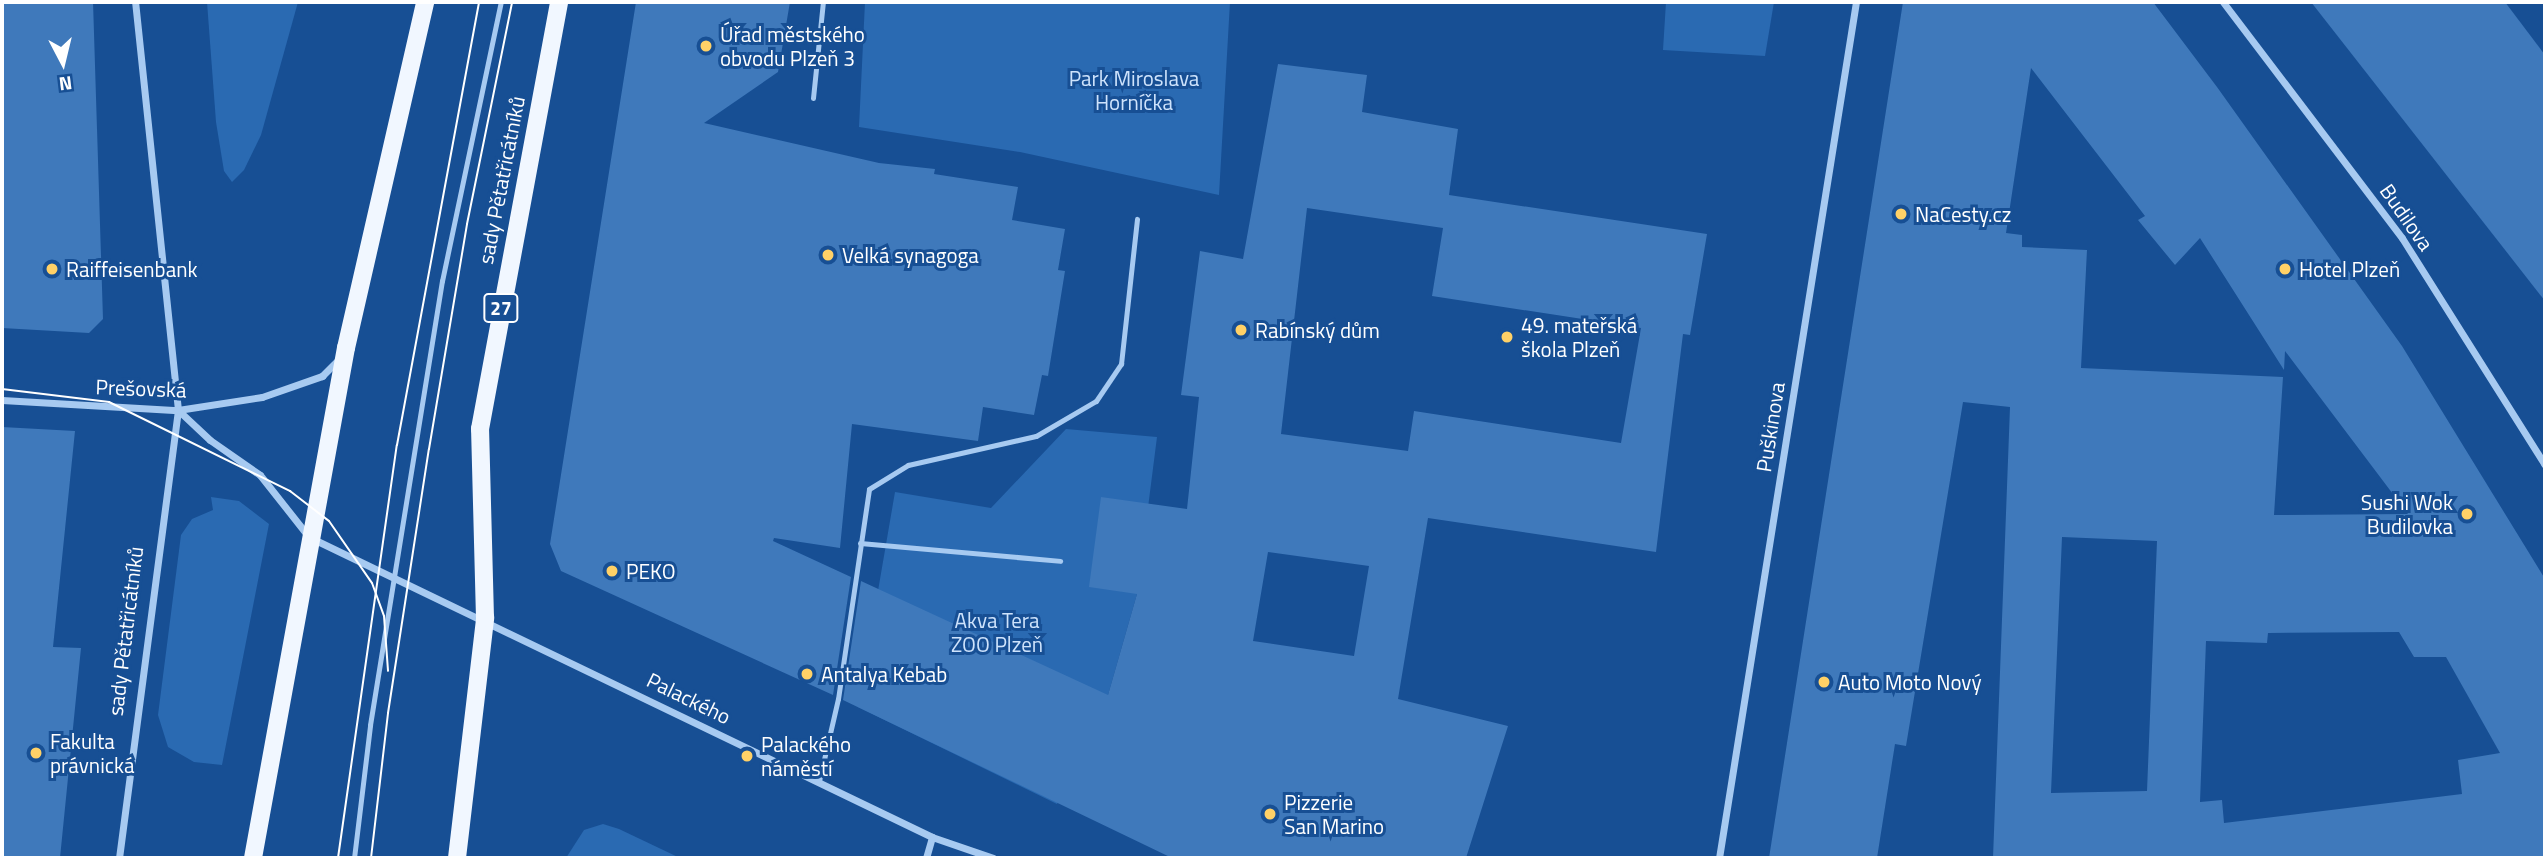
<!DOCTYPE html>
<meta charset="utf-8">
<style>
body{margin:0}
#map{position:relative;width:2547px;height:860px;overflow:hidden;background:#174f94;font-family:"Titillium Web",sans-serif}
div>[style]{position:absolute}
.green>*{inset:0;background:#2a6ab2}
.building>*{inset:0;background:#3f79bb}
.lane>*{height:5px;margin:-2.5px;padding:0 2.5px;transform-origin:2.5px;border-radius:2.5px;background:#a7caf1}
.street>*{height:7px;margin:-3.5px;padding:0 3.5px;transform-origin:3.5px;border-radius:3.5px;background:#a7caf1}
.primary>*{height:18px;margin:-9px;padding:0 9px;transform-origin:9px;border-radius:9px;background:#f1f7ff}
.tram>*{height:2px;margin:-1px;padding:0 1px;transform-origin:1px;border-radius:1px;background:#fff}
.dots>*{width:19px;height:19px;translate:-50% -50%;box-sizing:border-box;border:4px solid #174f94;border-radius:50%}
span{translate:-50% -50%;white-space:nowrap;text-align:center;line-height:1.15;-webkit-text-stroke:6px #174f94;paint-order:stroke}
.shield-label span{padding:2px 5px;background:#174f94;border:2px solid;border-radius:5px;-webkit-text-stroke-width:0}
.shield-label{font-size:19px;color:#fff;font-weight:700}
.poi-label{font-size:21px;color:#fff}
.left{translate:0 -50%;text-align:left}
.right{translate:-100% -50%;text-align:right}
.park-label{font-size:21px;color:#cee3fc}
.street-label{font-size:21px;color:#fff}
.frame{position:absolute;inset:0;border:4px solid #fff;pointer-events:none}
.north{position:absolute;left:28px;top:28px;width:70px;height:70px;-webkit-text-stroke:5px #174f94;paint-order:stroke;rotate:173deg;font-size:19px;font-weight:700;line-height:28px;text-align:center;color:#fff}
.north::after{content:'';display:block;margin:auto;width:24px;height:32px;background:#fff;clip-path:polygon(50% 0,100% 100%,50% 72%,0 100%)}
</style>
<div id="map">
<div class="green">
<i style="clip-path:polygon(207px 2px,298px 2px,261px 135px,244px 170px,232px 182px,224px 171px,216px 122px)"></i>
<i style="clip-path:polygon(865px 2px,1230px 2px,1219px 195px,1020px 152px,859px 127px)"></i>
<i style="clip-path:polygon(1666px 2px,1774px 2px,1765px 56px,1663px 50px)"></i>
<i style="clip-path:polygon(1066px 429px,1157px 437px,1137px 594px,1108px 695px,1057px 804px,858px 707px,895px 492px,991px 508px)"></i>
<i style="clip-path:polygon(211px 497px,239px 501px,269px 524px,222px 765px,194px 762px,168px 747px,158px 715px,181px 535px,192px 519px,213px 510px)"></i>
<i style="clip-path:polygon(603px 824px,619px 829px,680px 858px,566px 858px,584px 830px)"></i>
</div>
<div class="building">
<i style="clip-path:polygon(2px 2px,93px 2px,103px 319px,89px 333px,2px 328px)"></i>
<i style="clip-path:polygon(636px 2px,790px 2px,778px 72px,704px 123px,879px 163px,935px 169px,934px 174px,1018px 187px,1012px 220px,1065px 229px,1058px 270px,1065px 271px,1048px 376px,1042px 375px,1034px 415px,983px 407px,978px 441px,852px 424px,840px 548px,774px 538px,773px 541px,851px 577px,833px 695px,561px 571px,550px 544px)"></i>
<i style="clip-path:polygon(evenodd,1903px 2px,2153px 2px,2217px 87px,2402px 346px,2545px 579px,2545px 858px,1993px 858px,2010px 407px,1963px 402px,1906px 746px,1895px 744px,1877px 858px,1769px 858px,1903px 2px,2031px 68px,2145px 216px,2138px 220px,2175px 265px,2200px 238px,2284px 370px,2285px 351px,2408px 514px,2274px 515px,2283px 377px,2081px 368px,2087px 250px,2022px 247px,2022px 235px,2006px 233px,2031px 68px,1903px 2px,2062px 537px,2157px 541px,2147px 791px,2051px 793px,2062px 537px,1903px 2px,2399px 632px,2414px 657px,2446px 657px,2500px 753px,2458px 760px,2462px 794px,2224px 823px,2222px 800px,2200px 802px,2206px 641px,2267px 643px,2268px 633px,2399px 632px)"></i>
<i style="clip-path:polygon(2311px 2px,2505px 2px,2545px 55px,2545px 301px)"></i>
<i style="clip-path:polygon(evenodd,1278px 64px,1367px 75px,1362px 112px,1458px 129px,1449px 195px,1707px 234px,1690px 335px,1683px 334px,1656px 552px,1428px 518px,1398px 699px,1508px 726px,1466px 858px,1172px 858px,843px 700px,861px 581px,1108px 695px,1137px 594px,1089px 587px,1101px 497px,1187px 509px,1199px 397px,1181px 395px,1200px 251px,1243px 259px,1278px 64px,1307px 208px,1443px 228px,1432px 296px,1641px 328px,1621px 443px,1414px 411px,1408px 451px,1281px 434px,1307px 208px,1278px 64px,1268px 552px,1369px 566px,1354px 656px,1253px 641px,1268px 552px)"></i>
<i style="clip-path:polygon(2px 427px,75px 431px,53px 647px,81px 648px,60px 858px,2px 858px)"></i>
</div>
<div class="lane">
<i style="left:813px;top:98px;width:97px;rotate:-84.1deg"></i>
<i style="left:860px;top:543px;width:201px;rotate:5.1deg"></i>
<i style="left:819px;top:781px;width:84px;rotate:-77deg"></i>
<i style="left:838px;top:699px;width:212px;rotate:-81.6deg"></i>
<i style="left:869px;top:489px;width:46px;rotate:-31.6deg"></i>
<i style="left:908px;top:465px;width:131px;rotate:-12.8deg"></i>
<i style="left:1036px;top:436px;width:69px;rotate:-30.3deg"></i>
<i style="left:1096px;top:401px;width:45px;rotate:-56deg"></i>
<i style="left:1121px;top:364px;width:146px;rotate:-83.7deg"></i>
<i style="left:354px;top:858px;width:134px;rotate:-83.1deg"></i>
<i style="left:370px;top:725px;width:450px;rotate:-80.8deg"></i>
<i style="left:442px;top:281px;width:285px;rotate:-78.1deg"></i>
</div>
<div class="street">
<i style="left:2223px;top:2px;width:296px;rotate:52.8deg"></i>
<i style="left:2402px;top:238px;width:268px;rotate:57.8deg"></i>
<i style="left:2px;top:400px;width:176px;rotate:3.3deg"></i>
<i style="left:178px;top:410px;width:85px;rotate:-8.8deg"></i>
<i style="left:262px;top:397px;width:64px;rotate:-19.3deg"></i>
<i style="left:322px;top:376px;width:23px;rotate:-45deg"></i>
<i style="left:178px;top:410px;width:44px;rotate:43.2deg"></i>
<i style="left:210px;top:440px;width:61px;rotate:35deg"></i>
<i style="left:260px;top:475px;width:79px;rotate:51.7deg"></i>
<i style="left:309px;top:537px;width:691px;rotate:25.71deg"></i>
<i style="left:932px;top:837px;width:65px;rotate:19deg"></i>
<i style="left:119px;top:858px;width:452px;rotate:-82.5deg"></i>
<i style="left:178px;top:410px;width:410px;rotate:-96deg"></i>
<i style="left:926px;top:858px;width:22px;rotate:-74deg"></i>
<i style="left:1719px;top:858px;width:867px;rotate:-80.91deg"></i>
</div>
<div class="primary">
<i style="left:253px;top:858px;width:518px;rotate:-79.67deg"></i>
<i style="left:346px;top:348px;width:355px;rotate:-77.1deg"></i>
<i style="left:457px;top:858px;width:242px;rotate:-83.3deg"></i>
<i style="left:485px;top:618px;width:189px;rotate:-91.5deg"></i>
<i style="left:480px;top:429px;width:434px;rotate:-79.5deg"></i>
</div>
<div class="tram">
<i style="left:2px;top:389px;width:108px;rotate:6.9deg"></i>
<i style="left:109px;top:402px;width:202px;rotate:26.2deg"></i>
<i style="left:290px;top:491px;width:49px;rotate:37.6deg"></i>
<i style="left:329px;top:521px;width:75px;rotate:55.3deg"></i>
<i style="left:372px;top:583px;width:35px;rotate:70deg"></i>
<i style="left:384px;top:616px;width:55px;rotate:85.8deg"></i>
<i style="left:338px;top:858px;width:417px;rotate:-81.9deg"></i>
<i style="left:397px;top:445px;width:451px;rotate:-79.5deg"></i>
<i style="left:371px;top:858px;width:146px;rotate:-83.3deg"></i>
<i style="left:388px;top:713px;width:267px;rotate:-81.2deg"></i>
<i style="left:429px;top:449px;width:228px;rotate:-80.4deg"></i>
<i style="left:467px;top:224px;width:227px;rotate:-78.5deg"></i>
</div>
<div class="dots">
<i style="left:706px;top:46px;background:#ffd167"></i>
<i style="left:1901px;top:214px;background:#ffd167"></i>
<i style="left:828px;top:255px;background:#ffd167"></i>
<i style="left:52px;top:269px;background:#ffd167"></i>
<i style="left:2285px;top:269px;background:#ffd167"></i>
<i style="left:1241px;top:330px;background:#ffd167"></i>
<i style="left:1507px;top:337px;background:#ffd167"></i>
<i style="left:2467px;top:514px;background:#ffd167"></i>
<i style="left:612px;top:571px;background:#ffd167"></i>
<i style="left:807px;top:674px;background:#ffd167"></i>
<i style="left:1824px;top:682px;background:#ffd167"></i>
<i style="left:36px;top:753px;background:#ffd167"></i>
<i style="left:747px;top:756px;background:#ffd167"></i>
<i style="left:1270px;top:814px;background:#ffd167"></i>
</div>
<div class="shield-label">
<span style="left:501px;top:308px">27</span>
</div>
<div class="poi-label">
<span class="left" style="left:720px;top:46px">Úřad městského<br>obvodu Plzeň 3</span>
<span class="left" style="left:1915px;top:214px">NaCesty.cz</span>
<span class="left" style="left:842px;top:255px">Velká synagoga</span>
<span class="left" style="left:66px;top:269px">Raiffeisenbank</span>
<span class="left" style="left:2299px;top:269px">Hotel Plzeň</span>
<span class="left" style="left:1521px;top:337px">49. mateřská<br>škola Plzeň</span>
<span class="left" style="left:1255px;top:330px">Rabínský dům</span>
<span class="right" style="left:2453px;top:514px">Sushi Wok<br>Budilovka</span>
<span class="left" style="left:626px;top:571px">PEKO</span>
<span class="left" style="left:821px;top:674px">Antalya Kebab</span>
<span class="left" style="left:1838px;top:682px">Auto Moto Nový</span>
<span class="left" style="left:50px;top:753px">Fakulta<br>právnická</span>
<span class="left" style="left:761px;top:756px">Palackého<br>náměstí</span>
<span class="left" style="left:1284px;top:814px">Pizzerie<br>San Marino</span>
</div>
<div class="park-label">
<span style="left:1134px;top:90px">Park Miroslava<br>Horníčka</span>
<span style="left:997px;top:632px">Akva Tera<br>ZOO Plzeň</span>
</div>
<div class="street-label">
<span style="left:501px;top:180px;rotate:-79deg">sady Pětatřicátníků</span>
<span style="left:2407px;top:217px;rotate:55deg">Budilova</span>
<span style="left:141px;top:388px;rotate:2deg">Prešovská</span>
<span style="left:1770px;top:427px;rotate:-81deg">Puškinova</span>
<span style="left:125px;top:631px;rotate:-83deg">sady Pětatřicátníků</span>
<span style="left:689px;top:698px;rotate:26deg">Palackého</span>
</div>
<div class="frame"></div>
<div class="north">N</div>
</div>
